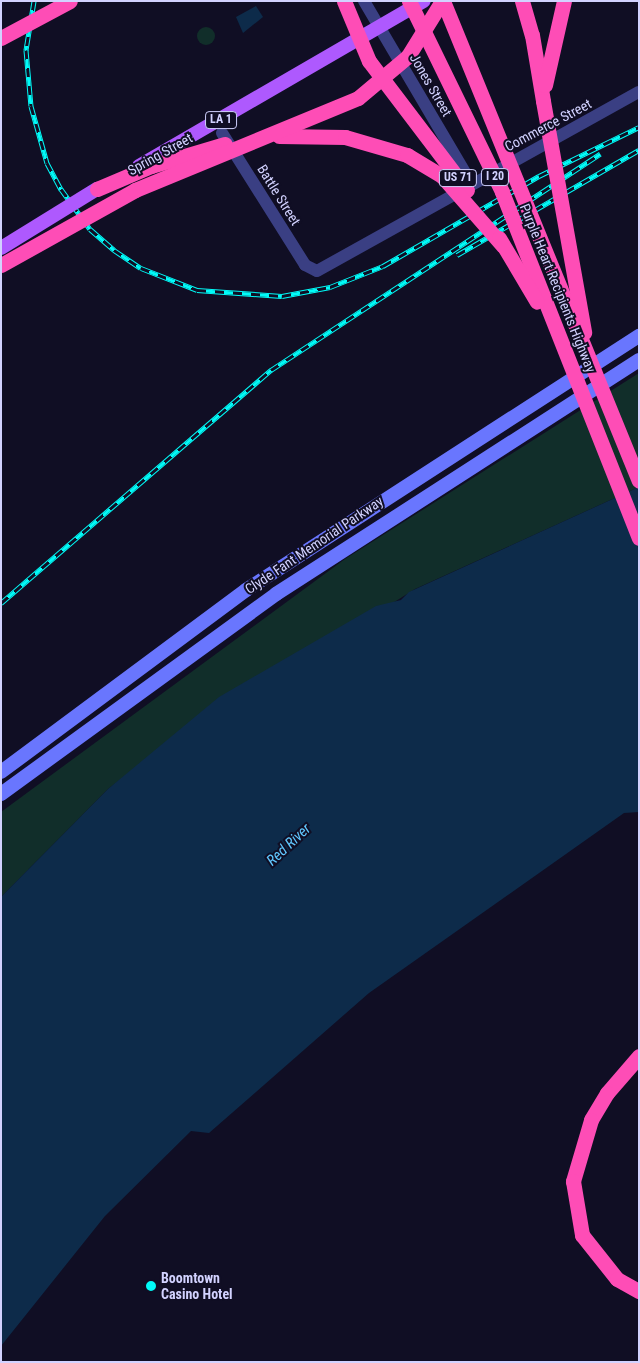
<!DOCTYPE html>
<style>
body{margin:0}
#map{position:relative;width:640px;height:1363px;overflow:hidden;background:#100e24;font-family:"Roboto Condensed",sans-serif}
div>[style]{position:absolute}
.green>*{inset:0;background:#112e2a}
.round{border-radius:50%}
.water>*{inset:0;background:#0d2b4a}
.minor>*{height:12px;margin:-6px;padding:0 6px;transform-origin:6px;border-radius:6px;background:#3a3f83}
.secondary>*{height:14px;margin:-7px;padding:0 7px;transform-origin:7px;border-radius:7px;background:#6976fe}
.primary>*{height:14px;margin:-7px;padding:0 7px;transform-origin:7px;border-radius:7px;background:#ae59fe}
.motorway>*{height:15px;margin:-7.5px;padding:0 7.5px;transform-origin:7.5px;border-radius:7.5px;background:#fe4db6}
.rail>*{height:5px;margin-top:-2.5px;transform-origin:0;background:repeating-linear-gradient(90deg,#100e24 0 9px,#01fbf8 0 18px);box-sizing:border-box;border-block:1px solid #01fbf8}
.primary-bridge>*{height:14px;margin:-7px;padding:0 7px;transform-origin:7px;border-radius:7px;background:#ae59fe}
.motorway-bridge>*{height:15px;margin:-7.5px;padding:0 7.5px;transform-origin:7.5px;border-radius:7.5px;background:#fe4db6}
.dots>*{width:14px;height:14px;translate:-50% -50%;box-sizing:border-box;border:2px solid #100e24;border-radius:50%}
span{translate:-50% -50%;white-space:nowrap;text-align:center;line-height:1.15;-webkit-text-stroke:4px #100e24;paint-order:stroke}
.shield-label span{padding:1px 4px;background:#100e24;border:1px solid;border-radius:4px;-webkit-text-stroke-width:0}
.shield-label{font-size:12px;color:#d2d2ff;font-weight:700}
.street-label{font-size:14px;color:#d2d2ff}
.poi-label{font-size:14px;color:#d2d2ff;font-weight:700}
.left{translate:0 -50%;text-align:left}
.water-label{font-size:15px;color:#60c7fe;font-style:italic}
.frame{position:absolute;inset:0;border:2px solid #d2d2ff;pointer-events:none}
</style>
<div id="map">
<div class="green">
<i class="round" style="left:197px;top:27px;width:18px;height:18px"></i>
<i style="clip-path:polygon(639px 373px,639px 487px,415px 589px,156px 752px,108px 789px,1px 897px,1px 812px,345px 559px)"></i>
</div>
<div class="water">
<i style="clip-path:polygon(256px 6px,263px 17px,243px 33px,236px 17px)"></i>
<i style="clip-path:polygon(639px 487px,639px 812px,624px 813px,369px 993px,209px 1133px,191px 1131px,105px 1216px,1px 1346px,1px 897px,108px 789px,219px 697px,376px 606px,401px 600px,409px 592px)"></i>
</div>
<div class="minor">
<i style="left:364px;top:1px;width:212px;rotate:59.5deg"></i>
<i style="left:222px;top:133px;width:156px;rotate:57.8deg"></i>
<i style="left:305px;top:265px;width:13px;rotate:27deg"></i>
<i style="left:317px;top:271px;width:368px;rotate:-29.1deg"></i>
</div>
<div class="secondary">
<i style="left:1px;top:772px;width:305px;rotate:-36.6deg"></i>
<i style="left:246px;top:590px;width:468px;rotate:-32.9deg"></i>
<i style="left:1px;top:794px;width:340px;rotate:-36deg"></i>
<i style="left:276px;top:594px;width:432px;rotate:-32.8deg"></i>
</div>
<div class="primary">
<i style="left:139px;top:166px;width:329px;rotate:-30.1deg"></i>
</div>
<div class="motorway">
<i style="left:522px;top:1px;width:35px;rotate:74deg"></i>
<i style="left:532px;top:35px;width:67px;rotate:80.5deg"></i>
<i style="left:545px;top:85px;width:86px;rotate:-77.3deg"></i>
<i style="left:639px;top:1056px;width:49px;rotate:130.9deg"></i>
<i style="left:607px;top:1093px;width:31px;rotate:121deg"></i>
<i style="left:591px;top:1120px;width:64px;rotate:106.4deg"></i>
<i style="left:573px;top:1181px;width:55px;rotate:80.5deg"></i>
<i style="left:582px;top:1235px;width:56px;rotate:51.5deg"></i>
<i style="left:617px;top:1279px;width:25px;rotate:29deg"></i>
</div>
<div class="rail">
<i style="left:34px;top:1px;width:50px;rotate:99.3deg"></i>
<i style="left:26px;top:50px;width:56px;rotate:84.9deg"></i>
<i style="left:31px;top:106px;width:59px;rotate:74.3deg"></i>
<i style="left:47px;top:163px;width:30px;rotate:62deg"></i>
<i style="left:61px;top:189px;width:49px;rotate:54.1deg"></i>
<i style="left:90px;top:229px;width:32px;rotate:41deg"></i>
<i style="left:114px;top:250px;width:32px;rotate:34deg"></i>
<i style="left:141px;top:268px;width:60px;rotate:21.4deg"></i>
<i style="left:197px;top:290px;width:85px;rotate:4deg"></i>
<i style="left:282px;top:296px;width:49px;rotate:-10.6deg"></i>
<i style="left:330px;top:287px;width:57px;rotate:-21.6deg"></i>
<i style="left:383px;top:266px;width:180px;rotate:-30deg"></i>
<i style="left:539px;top:176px;width:111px;rotate:-26.1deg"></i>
<i style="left:457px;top:255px;width:210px;rotate:-30deg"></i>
<i style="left:1px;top:603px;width:357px;rotate:-40.8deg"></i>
<i style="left:271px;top:370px;width:394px;rotate:-33.3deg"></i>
</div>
<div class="primary-bridge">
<i style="left:1px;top:248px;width:113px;rotate:-31.6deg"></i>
</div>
<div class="motorway-bridge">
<i style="left:344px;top:1px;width:65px;rotate:67.4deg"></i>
<i style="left:369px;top:61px;width:162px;rotate:52.8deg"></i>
<i style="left:409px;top:1px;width:212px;rotate:64deg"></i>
<i style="left:502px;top:192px;width:372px;rotate:68.4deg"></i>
<i style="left:443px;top:1px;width:518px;rotate:67.79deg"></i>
<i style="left:1px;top:38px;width:78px;rotate:-28.2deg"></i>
<i style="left:543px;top:101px;width:235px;rotate:79.9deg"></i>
<i style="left:279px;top:136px;width:66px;rotate:0.9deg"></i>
<i style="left:345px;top:137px;width:65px;rotate:16.2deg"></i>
<i style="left:407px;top:155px;width:41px;rotate:31deg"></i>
<i style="left:442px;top:176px;width:93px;rotate:48.9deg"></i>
<i style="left:97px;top:189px;width:59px;rotate:-23.1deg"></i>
<i style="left:151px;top:166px;width:77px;rotate:-16.6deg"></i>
<i style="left:499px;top:238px;width:74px;rotate:59.3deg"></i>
<i style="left:1px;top:265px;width:154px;rotate:-29.2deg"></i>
<i style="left:135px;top:190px;width:241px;rotate:-22.4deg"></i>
<i style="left:358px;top:98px;width:65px;rotate:-40deg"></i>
<i style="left:408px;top:56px;width:65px;rotate:-58.3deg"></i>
</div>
<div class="dots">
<i style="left:151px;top:1286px;background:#01fbf8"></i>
</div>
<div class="shield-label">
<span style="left:221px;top:120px">LA 1</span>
<span style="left:495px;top:177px">I 20</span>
<span style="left:458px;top:178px">US 71</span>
</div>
<div class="street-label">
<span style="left:431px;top:85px;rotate:60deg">Jones Street</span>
<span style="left:548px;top:125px;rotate:-28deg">Commerce Street</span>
<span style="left:160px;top:154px;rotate:-29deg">Spring Street</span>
<span style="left:279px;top:195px;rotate:58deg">Battle Street</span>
<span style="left:558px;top:288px;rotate:68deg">Purple Heart Recipients Highway</span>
<span style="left:314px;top:545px;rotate:-34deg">Clyde Fant Memorial Parkway</span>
</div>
<div class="poi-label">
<span class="left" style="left:161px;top:1286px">Boomtown<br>Casino Hotel</span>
</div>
<div class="water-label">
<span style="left:289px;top:845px;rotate:-43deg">Red River</span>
</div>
<div class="frame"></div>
</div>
